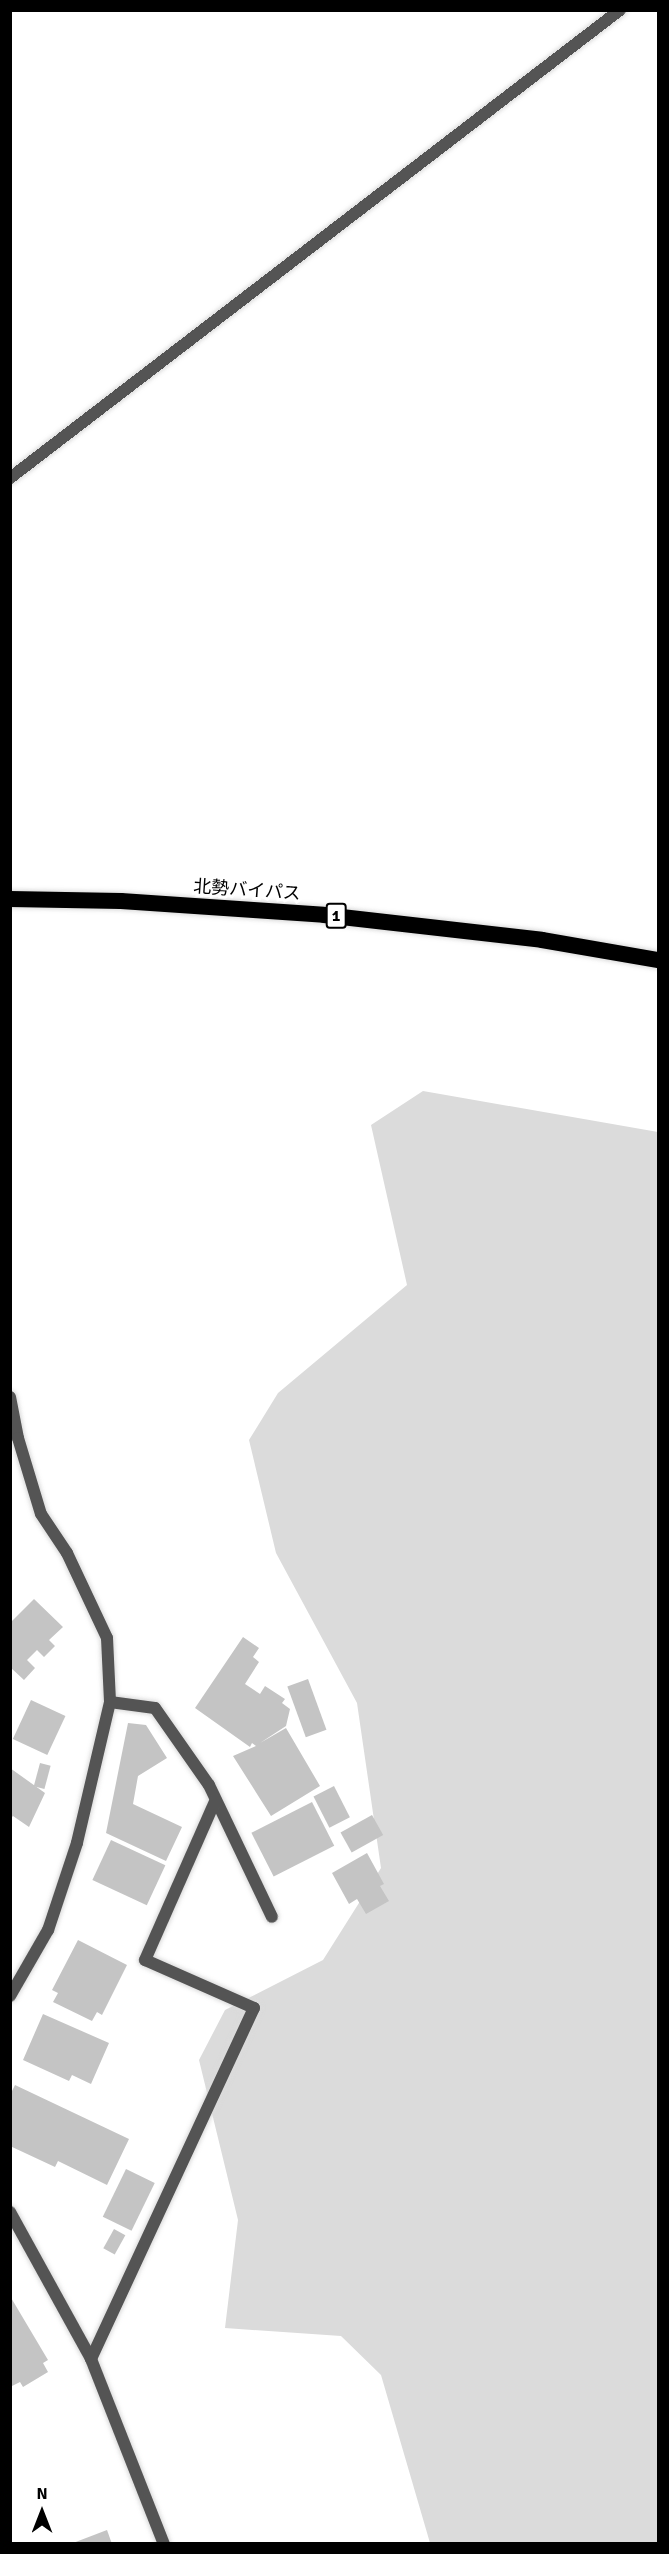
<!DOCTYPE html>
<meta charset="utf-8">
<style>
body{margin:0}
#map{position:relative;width:669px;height:2554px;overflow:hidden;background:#fff;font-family:Signika,"Noto Sans JP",sans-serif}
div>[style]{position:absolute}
.green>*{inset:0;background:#dbdbdb}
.building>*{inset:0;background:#c4c4c4;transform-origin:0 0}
.roads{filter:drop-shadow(0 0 2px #dbdbdb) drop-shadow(0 0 2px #dbdbdb)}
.minor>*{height:12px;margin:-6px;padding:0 6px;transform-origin:6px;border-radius:6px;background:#545454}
.tertiary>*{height:12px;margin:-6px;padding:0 6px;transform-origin:6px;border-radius:6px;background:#545454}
.trunk>*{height:16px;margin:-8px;padding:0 8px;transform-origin:8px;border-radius:8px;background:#000}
span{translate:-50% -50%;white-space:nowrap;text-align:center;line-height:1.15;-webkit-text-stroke:6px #fff;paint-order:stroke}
.shield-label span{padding:2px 4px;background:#fff;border:2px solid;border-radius:4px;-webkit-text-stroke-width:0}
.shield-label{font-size:16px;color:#000;font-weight:700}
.street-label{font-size:18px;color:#000}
.frame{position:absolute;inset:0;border:12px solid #000;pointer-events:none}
.north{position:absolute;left:12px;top:2482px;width:60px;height:60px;-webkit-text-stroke:4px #fff;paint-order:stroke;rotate:0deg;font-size:16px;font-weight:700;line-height:24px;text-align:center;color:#000}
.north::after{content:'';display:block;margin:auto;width:21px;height:27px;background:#000;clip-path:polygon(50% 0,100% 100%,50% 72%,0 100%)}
</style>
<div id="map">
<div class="green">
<i style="clip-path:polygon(423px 1091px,658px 1132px,658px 2543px,430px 2543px,381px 2375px,341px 2336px,225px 2328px,238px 2220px,199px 2060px,225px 2010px,323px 1960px,381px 1868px,357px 1703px,276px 1553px,249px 1440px,278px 1393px,407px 1285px,371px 1125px)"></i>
</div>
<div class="building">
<i style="clip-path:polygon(34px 1599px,63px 1627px,49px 1640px,55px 1646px,44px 1657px,37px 1650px,27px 1660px,35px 1668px,24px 1680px,10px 1667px,10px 1623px)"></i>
<i style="clip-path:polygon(243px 1637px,259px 1648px,253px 1657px,259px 1662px,245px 1684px,260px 1694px,265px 1686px,285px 1699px,282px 1703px,290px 1709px,286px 1726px,260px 1743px,286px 1728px,320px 1786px,271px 1816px,233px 1756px,256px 1746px,252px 1743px,250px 1747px,195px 1708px)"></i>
<i style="left:308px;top:1679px;width:54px;height:22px;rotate:70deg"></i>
<i style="left:31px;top:1700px;width:38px;height:43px;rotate:25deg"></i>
<i style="clip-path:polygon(128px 1723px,146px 1725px,167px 1758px,138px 1776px,133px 1804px,182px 1827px,166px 1861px,106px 1833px)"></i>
<i style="left:40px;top:1763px;width:11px;height:24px;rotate:15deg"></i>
<i style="clip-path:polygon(10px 1768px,45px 1793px,29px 1827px,13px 1816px,10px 1819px)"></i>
<i style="left:334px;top:1786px;width:35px;height:23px;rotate:63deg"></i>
<i style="left:312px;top:1802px;width:49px;height:68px;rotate:63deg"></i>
<i style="left:372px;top:1815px;width:23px;height:36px;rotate:61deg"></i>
<i style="left:111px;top:1840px;width:60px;height:44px;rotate:25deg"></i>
<i style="clip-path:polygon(367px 1853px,384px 1884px,380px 1886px,389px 1901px,366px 1914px,357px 1899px,349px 1904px,332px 1873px)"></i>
<i style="clip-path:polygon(78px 1940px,127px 1965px,102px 2015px,97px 2012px,92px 2021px,53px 2002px,58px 1993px,52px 1990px)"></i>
<i style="clip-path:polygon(43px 2014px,109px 2043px,91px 2084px,72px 2075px,69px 2081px,23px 2060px)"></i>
<i style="clip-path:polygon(15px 2085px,129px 2139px,107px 2185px,58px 2161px,55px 2167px,10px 2146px,10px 2095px)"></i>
<i style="left:126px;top:2169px;width:32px;height:53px;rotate:26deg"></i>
<i style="left:114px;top:2229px;width:13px;height:22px;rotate:29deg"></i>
<i style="clip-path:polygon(10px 2296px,48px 2360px,43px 2363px,48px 2372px,23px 2387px,20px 2382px,10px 2387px)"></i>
<i style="clip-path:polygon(107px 2530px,112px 2544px,73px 2544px,73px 2543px)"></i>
</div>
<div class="roads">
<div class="minor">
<i style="left:10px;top:1397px;width:42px;rotate:79deg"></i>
<i style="left:18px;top:1438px;width:79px;rotate:73.2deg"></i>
<i style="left:41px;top:1514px;width:47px;rotate:56.3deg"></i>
<i style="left:67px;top:1553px;width:94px;rotate:64.8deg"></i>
<i style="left:107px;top:1638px;width:64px;rotate:87.3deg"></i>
<i style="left:110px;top:1702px;width:145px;rotate:103.2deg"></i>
<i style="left:77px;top:1843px;width:92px;rotate:108.4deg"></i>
<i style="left:48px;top:1930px;width:76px;rotate:119.9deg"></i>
<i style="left:110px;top:1702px;width:45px;rotate:7.6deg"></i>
<i style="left:155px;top:1708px;width:94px;rotate:55deg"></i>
<i style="left:209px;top:1785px;width:146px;rotate:64.5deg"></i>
<i style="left:10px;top:2212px;width:168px;rotate:61.1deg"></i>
<i style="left:91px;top:2359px;width:199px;rotate:68.5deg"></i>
<i style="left:91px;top:2359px;width:387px;rotate:-65.1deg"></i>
<i style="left:254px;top:2008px;width:119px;rotate:-156.2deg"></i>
<i style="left:145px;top:1960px;width:174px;rotate:-66.2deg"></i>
</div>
<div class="tertiary">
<i style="left:10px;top:478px;width:769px;rotate:-37.5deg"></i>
</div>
<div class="trunk">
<i style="left:10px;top:899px;width:111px;rotate:1deg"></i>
<i style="left:121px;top:901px;width:203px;rotate:3.9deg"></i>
<i style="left:324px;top:915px;width:219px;rotate:6.5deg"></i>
<i style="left:542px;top:940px;width:118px;rotate:9.8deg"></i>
</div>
</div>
<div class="shield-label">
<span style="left:336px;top:916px">1</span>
</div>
<div class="street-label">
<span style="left:247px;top:890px;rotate:4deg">北勢バイパス</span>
</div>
<div class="frame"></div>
<div class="north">N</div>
</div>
